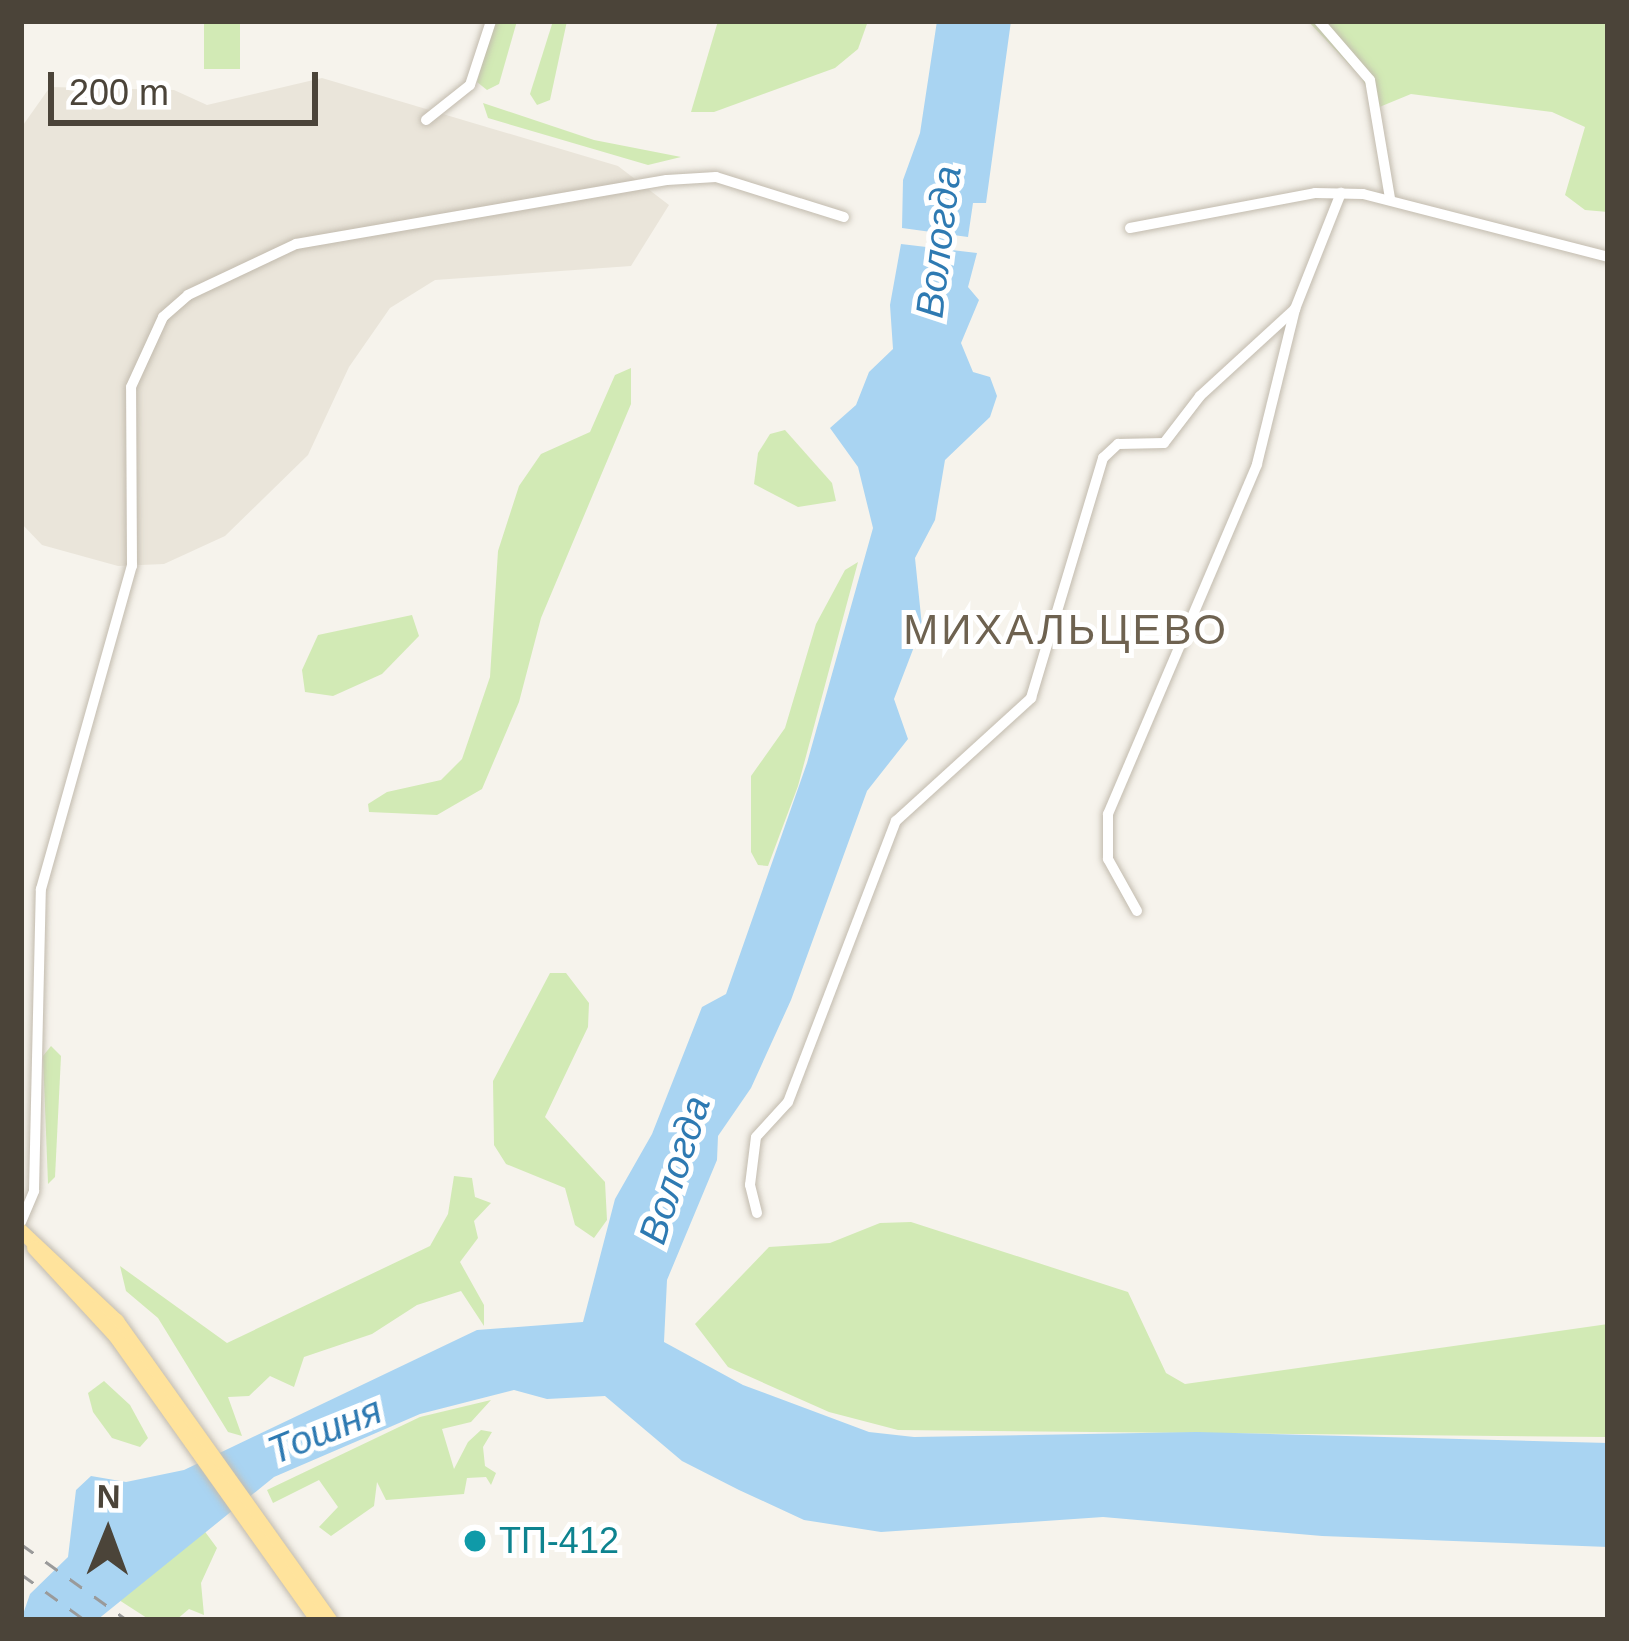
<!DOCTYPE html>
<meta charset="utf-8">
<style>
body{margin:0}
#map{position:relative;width:1629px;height:1641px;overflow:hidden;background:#f6f3ec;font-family:Arial,sans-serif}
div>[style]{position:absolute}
.residential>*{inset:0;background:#eae5da}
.green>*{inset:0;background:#d2eab5;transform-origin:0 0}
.water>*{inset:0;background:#a9d4f2}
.river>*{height:16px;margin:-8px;padding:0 8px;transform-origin:8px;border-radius:8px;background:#a9d4f2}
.roads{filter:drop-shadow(0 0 3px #c2bbae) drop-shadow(0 0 3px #c2bbae)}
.minor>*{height:10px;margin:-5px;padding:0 5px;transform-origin:5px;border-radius:5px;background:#fff}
.major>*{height:14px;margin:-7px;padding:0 7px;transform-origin:7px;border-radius:7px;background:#ffe39c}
.rail>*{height:3px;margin-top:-1.5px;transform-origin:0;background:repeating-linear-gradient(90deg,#9a9a9a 0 15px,transparent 0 30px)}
.dots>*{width:33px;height:33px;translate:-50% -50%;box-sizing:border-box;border:6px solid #fff;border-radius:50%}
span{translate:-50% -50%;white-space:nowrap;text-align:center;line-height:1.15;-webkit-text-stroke:10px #fff;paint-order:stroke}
.culture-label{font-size:36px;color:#0d838f}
.left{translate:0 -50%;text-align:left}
.water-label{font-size:39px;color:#2e7ab2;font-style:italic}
.quarter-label{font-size:42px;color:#6e6250;letter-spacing:3px}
.frame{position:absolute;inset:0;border:24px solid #4b4439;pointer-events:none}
.north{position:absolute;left:48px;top:1473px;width:120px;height:120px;-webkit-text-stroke:9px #fff;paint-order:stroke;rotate:1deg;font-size:33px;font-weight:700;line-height:48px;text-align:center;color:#4b4439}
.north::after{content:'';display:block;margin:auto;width:42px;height:54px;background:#4b4439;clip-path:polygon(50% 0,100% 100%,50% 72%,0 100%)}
.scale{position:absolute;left:48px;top:72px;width:270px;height:54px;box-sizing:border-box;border:6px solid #4b4439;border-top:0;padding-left:15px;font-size:36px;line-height:42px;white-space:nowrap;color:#4b4439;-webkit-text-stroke:9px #fff;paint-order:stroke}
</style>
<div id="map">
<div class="residential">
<i style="clip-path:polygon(322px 78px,618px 166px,669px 205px,631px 266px,435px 280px,390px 308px,349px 367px,308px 455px,225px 536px,164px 564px,118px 566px,42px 545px,21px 523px,21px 128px,50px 87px,174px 90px,207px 105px)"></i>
</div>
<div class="green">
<i style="left:204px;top:21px;width:36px;height:48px"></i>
<i style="clip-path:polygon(494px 21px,517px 21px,499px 84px,487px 90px,477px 82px)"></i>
<i style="clip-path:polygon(553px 21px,567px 21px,550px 100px,537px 105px,530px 94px)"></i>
<i style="clip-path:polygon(718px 21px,868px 21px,858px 49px,835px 68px,714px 112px,691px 112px)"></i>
<i style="clip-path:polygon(1308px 21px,1608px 21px,1608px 212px,1585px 210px,1565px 195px,1585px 127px,1552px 112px,1411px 94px,1377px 108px,1361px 77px)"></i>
<i style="clip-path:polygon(483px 103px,594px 140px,681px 157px,648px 165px,488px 118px)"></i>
<i style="clip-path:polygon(631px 368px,631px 404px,541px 618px,519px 702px,482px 789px,437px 815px,369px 812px,368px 804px,387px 792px,441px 780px,462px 759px,490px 677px,498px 551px,519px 486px,541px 454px,590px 432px,615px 375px)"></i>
<i style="clip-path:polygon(785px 430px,832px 483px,836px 501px,798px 507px,754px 484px,758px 453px,770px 434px)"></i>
<i style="clip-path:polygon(858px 562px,798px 786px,768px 866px,758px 865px,751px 852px,751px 776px,785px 728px,816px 624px,845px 570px)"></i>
<i style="clip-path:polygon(412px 615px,419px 636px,382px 674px,333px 696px,305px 692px,302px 670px,318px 635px)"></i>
<i style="clip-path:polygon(550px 973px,566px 973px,589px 1003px,588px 1027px,545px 1117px,605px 1182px,607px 1220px,594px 1238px,575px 1225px,565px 1188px,506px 1164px,494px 1145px,493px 1081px)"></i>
<i style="clip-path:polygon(51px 1046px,61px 1056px,55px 1177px,48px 1184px,43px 1056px)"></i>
<i style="clip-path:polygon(454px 1176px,472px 1178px,475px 1197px,491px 1203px,474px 1221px,478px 1238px,460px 1262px,484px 1305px,484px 1326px,461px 1291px,417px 1305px,372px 1334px,304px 1357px,294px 1387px,270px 1376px,249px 1396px,228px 1397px,242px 1436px,228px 1432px,158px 1318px,126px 1291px,120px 1266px,227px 1343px,430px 1246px,448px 1214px)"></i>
<i style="clip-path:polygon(911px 1222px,1128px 1292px,1166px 1373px,1185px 1384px,1608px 1324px,1608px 1437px,898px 1430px,829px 1412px,728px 1367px,695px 1324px,769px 1247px,830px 1243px,880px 1223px)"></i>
<i style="clip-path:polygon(104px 1381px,130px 1405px,148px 1438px,140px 1447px,112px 1438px,93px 1412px,88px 1393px)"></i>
<i style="clip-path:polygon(491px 1400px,471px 1422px,442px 1429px,454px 1469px,468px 1442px,481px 1430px,492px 1432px,483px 1447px,485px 1466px,496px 1473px,491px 1485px,486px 1477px,467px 1478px,464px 1494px,386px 1500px,377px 1482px,374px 1506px,331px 1536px,319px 1527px,338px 1507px,319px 1480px,273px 1503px,267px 1490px,420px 1417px)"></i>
<i style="clip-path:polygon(203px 1529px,217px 1548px,201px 1583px,204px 1615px,189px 1609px,176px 1620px,150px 1620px,119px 1600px)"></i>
</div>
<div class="water">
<i style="clip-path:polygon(937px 21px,1011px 21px,986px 203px,973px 203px,968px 237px,902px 228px,903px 180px,920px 133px)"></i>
<i style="clip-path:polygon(901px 244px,977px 253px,968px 287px,979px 300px,961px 343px,973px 372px,990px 377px,997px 396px,990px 417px,945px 460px,935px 520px,915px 558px,922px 626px,894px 699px,908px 739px,867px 791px,791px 1000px,751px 1088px,718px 1136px,717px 1160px,667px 1280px,664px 1342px,743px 1385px,869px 1432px,914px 1437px,1197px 1432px,1608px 1443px,1608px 1547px,1322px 1536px,1103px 1517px,881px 1532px,804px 1520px,739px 1490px,682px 1461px,605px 1396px,547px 1399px,514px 1390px,420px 1414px,274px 1477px,97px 1620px,21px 1620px,30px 1594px,68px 1557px,76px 1490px,91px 1476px,126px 1482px,184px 1470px,477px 1330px,583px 1322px,615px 1199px,652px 1134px,702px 1007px,726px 994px,807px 763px,873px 528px,858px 467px,830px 428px,856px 405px,869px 372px,893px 349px,890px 305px)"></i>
</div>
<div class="river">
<i style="left:938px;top:271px;width:58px;rotate:-83.1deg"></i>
</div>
<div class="roads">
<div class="minor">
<i style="left:1319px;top:21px;width:78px;rotate:49.2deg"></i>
<i style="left:1370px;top:80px;width:120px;rotate:80.4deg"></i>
<i style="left:426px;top:120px;width:56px;rotate:-38.5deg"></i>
<i style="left:470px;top:85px;width:67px;rotate:-71.8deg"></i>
<i style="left:1130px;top:228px;width:188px;rotate:-10.7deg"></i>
<i style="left:1315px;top:193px;width:48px;rotate:1.2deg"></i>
<i style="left:1363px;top:194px;width:253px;rotate:14.4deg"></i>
<i style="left:1137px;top:911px;width:60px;rotate:-119.1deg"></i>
<i style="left:1108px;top:859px;width:45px;rotate:-90deg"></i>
<i style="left:1108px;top:814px;width:380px;rotate:-66.9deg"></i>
<i style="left:1257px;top:464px;width:160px;rotate:-76.2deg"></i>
<i style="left:1295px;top:309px;width:125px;rotate:-68.4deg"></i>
<i style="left:757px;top:1213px;width:29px;rotate:-104deg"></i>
<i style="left:750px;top:1185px;width:48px;rotate:-82.9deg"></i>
<i style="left:756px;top:1137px;width:47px;rotate:-47.6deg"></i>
<i style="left:788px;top:1102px;width:301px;rotate:-69deg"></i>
<i style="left:896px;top:821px;width:183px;rotate:-42.3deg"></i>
<i style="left:1031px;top:698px;width:251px;rotate:-73.3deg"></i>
<i style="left:1103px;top:458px;width:21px;rotate:-43deg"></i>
<i style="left:1118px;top:444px;width:46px;rotate:-1.2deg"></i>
<i style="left:1164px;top:443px;width:59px;rotate:-52.5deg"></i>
<i style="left:1200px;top:396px;width:129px;rotate:-42.5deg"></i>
<i style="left:21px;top:1222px;width:34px;rotate:-67deg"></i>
<i style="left:34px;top:1191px;width:302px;rotate:-88.7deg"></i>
<i style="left:41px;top:889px;width:336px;rotate:-74.3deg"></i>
<i style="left:132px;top:566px;width:179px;rotate:-90.3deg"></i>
<i style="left:131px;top:387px;width:77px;rotate:-65.4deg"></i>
<i style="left:163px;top:317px;width:33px;rotate:-41deg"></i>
<i style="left:188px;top:295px;width:119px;rotate:-25.3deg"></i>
<i style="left:296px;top:244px;width:376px;rotate:-9.8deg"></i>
<i style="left:667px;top:180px;width:49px;rotate:-3.5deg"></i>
<i style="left:716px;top:177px;width:134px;rotate:17.4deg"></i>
</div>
<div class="major">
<i style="left:21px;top:1231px;width:132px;rotate:43.2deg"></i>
<i style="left:117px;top:1321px;width:367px;rotate:54.5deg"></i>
<i style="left:34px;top:1248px;width:121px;rotate:47.3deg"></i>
<i style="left:116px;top:1337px;width:347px;rotate:54.6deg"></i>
</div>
</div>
<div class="rail">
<i style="left:21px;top:1544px;width:130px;rotate:35.6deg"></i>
<i style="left:21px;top:1574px;width:79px;rotate:35.7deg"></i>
</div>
<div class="dots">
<i style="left:475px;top:1541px;background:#0f9aa8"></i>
</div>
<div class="culture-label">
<span class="left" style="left:499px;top:1541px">ТП-412</span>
</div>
<div class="water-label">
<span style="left:939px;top:242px;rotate:-83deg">Вологда</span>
<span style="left:675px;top:1170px;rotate:-72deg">Вологда</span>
<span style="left:325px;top:1431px;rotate:-22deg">Тошня</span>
</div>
<div class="quarter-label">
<span style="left:1066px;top:630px">МИХАЛЬЦЕВО</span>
</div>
<div class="frame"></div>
<div class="north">N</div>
<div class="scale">200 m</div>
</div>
